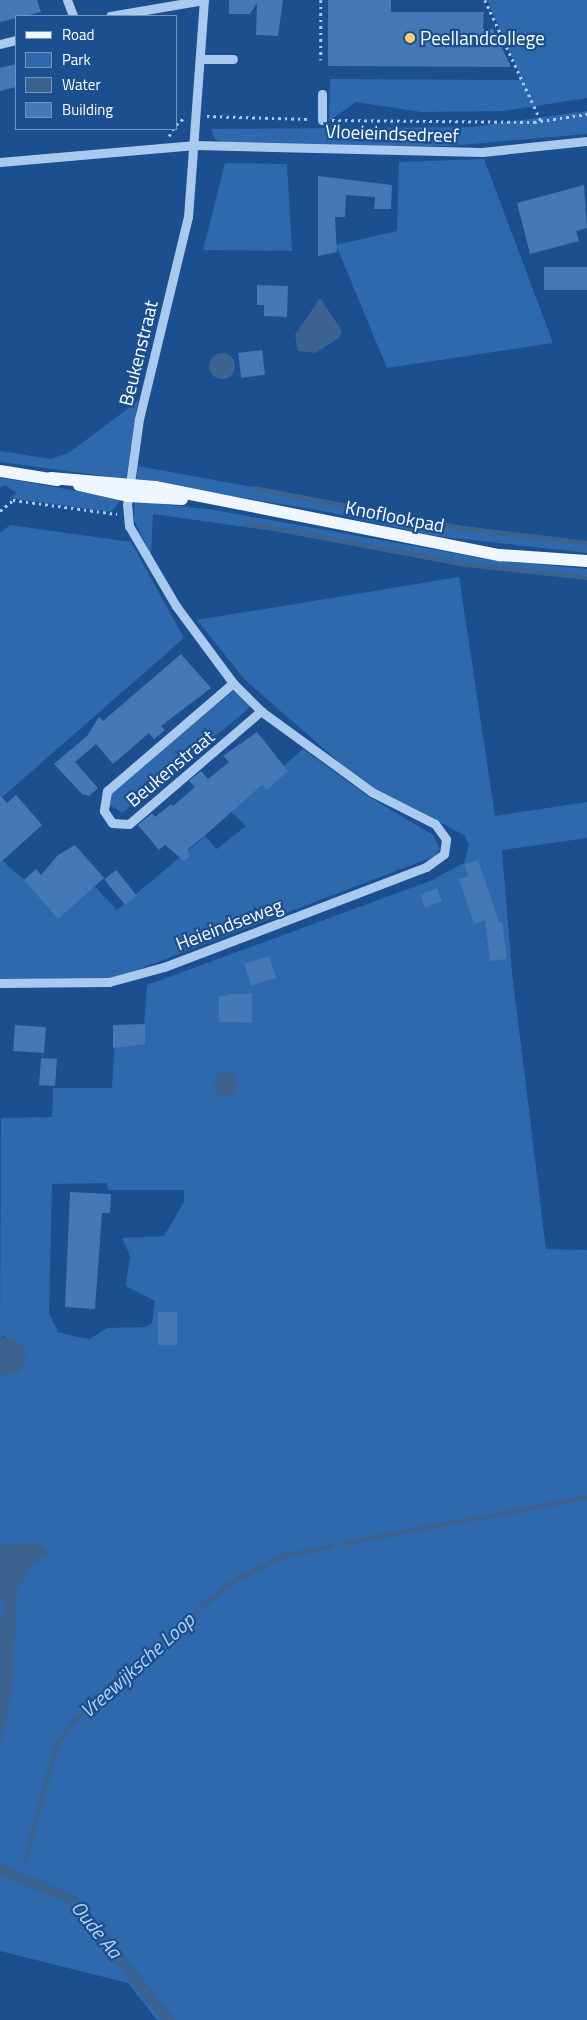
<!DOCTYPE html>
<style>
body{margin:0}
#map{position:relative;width:587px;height:2020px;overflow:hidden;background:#1b4f8f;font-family:"Titillium Web",sans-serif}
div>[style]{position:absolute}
.green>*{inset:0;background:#2e69ad}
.water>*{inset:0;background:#3c6290}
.round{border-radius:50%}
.stream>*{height:4.5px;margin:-2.25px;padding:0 2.25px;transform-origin:2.25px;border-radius:2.25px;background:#3c6290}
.building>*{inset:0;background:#4478b7;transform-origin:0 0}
.path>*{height:2.5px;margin-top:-1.25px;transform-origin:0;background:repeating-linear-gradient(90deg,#a9c9ee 0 2.5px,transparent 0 6.5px)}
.minor>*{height:9px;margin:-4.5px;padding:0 4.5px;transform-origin:4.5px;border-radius:4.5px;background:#a9c9ee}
.major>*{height:12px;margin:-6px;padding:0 6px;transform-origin:6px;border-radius:6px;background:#f0f6ff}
.dots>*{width:14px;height:14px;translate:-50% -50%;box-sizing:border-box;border:2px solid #1b4f8f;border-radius:50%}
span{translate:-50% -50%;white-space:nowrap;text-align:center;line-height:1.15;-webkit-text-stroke:4.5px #1b4f8f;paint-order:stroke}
.poi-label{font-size:19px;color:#fff}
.left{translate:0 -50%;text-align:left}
.street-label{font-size:19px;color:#fff}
.water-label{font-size:20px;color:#b5d3f5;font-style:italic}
.legend{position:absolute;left:15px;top:15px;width:162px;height:115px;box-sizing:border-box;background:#1b4f8f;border:1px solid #7695bc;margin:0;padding:6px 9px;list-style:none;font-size:15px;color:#fff}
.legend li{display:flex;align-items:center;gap:10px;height:25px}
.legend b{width:25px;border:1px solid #7695bc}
</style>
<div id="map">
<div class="green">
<i style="clip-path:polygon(487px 0,587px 0,587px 98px,504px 111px,421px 112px,356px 102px,329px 121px,330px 79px,522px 80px)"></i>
<i style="clip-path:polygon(587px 111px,587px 134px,449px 146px,228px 146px,215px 139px,211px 129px,473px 127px)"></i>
<i style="clip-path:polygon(484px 159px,553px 343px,387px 368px,336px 245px,397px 231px,399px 162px)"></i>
<i style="clip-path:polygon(225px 163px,287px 164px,292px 251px,203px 250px)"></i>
<i style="clip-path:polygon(138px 401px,126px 479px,0 462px,0 451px,51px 459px,70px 452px)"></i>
<i style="clip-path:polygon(138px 466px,462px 526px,587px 541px,587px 553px,436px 536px,318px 510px,136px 481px)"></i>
<i style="clip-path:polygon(0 478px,27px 482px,121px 499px,112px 512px,10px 498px,0 506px,16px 493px,6px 485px,0 488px)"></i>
<i style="clip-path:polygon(135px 501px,215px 510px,486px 559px,587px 569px,587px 579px,466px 566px,330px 539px,153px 514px,151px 555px,134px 520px)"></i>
<i style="clip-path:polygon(10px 525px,131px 542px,184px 638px,0 799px,0 533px)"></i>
<i style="clip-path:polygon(evenodd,459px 577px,495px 816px,587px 802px,587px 838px,502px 850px,512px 973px,546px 1249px,587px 1250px,587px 2020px,175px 2020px,76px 1896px,0 1864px,0 1374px,4px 1375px,5px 1336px,0 1338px,1px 1118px,52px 1117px,53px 1088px,112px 1088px,115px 1038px,143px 1041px,147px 985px,430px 881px,464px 863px,469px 845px,464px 835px,375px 788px,340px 763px,245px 680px,197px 620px,459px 577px,106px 1183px,108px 1190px,184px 1190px,184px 1202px,164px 1236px,122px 1238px,130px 1256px,126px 1286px,155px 1301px,152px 1323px,145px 1327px,107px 1328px,90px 1339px,77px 1337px,58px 1332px,49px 1313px,52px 1184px,106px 1183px)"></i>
<i style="clip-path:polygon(234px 690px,251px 705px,246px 711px,122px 813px,105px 802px,107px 795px)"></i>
<i style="clip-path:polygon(303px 749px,366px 795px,433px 835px,440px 849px,435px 856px,108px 981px,0 979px,0 859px,44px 896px,89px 880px,117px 910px,205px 836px,217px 849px,246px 826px,231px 812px)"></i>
<i style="clip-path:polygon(0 1875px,69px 1903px,162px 2020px,157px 2020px,128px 1983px,0 1951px)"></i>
</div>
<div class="water">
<i style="clip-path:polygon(320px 298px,342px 331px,339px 338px,315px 353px,298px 351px,295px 335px)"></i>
<i class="round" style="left:209px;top:353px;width:26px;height:26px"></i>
<i class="round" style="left:214px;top:1072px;width:24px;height:24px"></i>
<i style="clip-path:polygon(0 1338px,13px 1338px,25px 1349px,26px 1364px,16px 1374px,0 1374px)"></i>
<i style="clip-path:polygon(39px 1543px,49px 1554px,34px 1564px,17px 1589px,12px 1690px,0 1748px,0 1621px,5px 1609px,0 1591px,0 1544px)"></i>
<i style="clip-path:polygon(0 1864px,76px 1896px,175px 2020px,162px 2020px,69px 1903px,0 1875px)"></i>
</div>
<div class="stream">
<i style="left:254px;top:488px;width:211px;rotate:10.9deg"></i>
<i style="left:461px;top:528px;width:127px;rotate:6.8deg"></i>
<i style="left:248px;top:523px;width:222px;rotate:10.7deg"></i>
<i style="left:466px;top:564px;width:122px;rotate:6.1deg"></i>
<i style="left:343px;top:1543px;width:248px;rotate:-10.7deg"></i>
<i style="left:25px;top:1859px;width:115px;rotate:-74.9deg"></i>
<i style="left:55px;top:1748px;width:30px;rotate:-57deg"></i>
<i style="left:71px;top:1723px;width:211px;rotate:-41.5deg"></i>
<i style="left:229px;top:1583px;width:57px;rotate:-27deg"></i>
<i style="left:280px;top:1557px;width:52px;rotate:-12.2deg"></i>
</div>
<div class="building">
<i style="clip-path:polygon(0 0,37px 0,41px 12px,0 22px)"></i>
<i style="clip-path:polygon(229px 0,283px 0,278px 36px,256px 35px,257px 3px,250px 14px,229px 14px)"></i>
<i style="clip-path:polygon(328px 0,391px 0,391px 12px,484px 12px,483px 29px,493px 29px,511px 67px,328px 66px)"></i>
<i style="clip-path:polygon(16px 64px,16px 87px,0 91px,0 68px)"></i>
<i style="clip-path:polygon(318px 176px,392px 185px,391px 209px,374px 209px,375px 197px,346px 195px,345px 217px,335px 217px,337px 252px,318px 256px)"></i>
<i style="clip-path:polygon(584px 185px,587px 228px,576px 231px,579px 241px,530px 254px,517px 203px)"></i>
<i style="left:587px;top:267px;width:23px;height:43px;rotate:90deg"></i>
<i style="clip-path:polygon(257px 285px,288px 286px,287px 317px,264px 316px,264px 305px,257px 305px)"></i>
<i style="left:262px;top:350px;width:25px;height:24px;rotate:83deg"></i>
<i style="clip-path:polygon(181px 654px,211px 688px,161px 726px,165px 730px,154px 739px,149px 733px,113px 764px,96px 744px,75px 762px,98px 788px,89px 796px,82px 794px,54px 764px,87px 736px,99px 717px,103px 721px)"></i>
<i style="clip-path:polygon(257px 732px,288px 771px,267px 790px,262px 785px,203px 837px,188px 849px,189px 857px,184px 861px,165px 845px,159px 850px,138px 825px,152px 813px,155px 817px,171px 804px,173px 806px,195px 787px,189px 781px,201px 771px,208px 779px,229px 762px,223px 756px)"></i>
<i style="clip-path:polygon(0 795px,7px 803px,16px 795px,42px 825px,0 863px)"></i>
<i style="clip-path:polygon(75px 845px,104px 878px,58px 919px,24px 880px,36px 869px,41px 875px,58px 855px)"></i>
<i style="clip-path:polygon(478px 860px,499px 922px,502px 922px,507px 959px,490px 961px,485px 920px,474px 924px,459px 879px,468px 876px,464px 865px)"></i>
<i style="left:116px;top:870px;width:33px;height:15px;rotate:51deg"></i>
<i style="left:437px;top:888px;width:14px;height:18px;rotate:69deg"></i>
<i style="left:269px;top:956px;width:23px;height:26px;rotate:72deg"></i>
<i style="clip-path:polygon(231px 994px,252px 994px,252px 1023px,219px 1022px,219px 997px)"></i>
<i style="clip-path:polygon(145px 1024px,145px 1044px,113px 1048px,113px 1025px)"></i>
<i style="left:15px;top:1025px;width:31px;height:26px;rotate:4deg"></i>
<i style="left:41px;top:1058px;width:16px;height:27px;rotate:4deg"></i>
<i style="clip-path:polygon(70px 1192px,111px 1194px,110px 1213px,102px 1213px,95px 1309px,65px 1307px)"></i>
<i style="left:158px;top:1312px;width:19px;height:33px"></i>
</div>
<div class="path">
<i style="left:321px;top:0;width:60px;rotate:90deg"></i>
<i style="left:485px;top:0;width:133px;rotate:65.2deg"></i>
<i style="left:207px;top:116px;width:104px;rotate:1.7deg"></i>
<i style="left:332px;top:120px;width:202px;rotate:0.6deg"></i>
<i style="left:534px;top:122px;width:54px;rotate:-8.6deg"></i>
<i style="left:176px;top:125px;width:11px;rotate:-41deg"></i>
<i style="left:169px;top:136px;width:8px;rotate:-60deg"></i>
<i style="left:0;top:511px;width:17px;rotate:-40deg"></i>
<i style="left:13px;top:500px;width:105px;rotate:7.7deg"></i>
</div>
<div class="minor">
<i style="left:67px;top:0;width:17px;rotate:69deg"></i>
<i style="left:110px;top:16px;width:95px;rotate:-9.7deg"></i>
<i style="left:0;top:44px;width:16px;rotate:-14deg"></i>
<i style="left:200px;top:59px;width:33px"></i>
<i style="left:322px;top:94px;width:26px;rotate:90deg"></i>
<i style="left:0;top:162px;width:196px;rotate:-5deg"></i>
<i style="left:195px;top:145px;width:287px;rotate:1.4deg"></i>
<i style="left:482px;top:152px;width:106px;rotate:-6deg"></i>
<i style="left:233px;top:683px;width:166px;rotate:139.4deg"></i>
<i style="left:107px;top:791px;width:20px;rotate:99deg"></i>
<i style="left:104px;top:811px;width:14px;rotate:56deg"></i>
<i style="left:112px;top:823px;width:17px;rotate:3deg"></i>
<i style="left:129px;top:824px;width:174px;rotate:-40.6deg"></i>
<i style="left:0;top:983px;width:109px;rotate:-0.5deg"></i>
<i style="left:109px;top:982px;width:57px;rotate:-15.3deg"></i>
<i style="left:164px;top:967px;width:280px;rotate:-20.9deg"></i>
<i style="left:426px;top:867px;width:22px;rotate:-36deg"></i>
<i style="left:444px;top:854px;width:15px;rotate:-82deg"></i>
<i style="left:446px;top:839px;width:19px;rotate:-126deg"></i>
<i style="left:435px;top:824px;width:71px;rotate:-153.1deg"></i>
<i style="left:372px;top:792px;width:137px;rotate:-143.9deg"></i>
<i style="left:261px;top:711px;width:40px;rotate:-135deg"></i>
<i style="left:233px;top:683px;width:96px;rotate:-126.5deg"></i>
<i style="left:176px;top:606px;width:93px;rotate:-120.4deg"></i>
<i style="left:129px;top:526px;width:21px;rotate:-95deg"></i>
<i style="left:127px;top:505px;width:87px;rotate:-82.1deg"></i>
<i style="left:139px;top:419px;width:208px;rotate:-76.4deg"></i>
<i style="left:188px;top:217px;width:218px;rotate:-85.8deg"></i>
</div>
<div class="major">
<i style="left:0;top:471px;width:58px;rotate:9deg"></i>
<i style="left:51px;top:478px;width:104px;rotate:4.9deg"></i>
<i style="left:155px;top:487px;width:352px;rotate:11.2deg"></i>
<i style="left:500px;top:555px;width:87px;rotate:3.9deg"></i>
<i style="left:79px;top:485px;width:50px;rotate:12.7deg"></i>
<i style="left:128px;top:496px;width:54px;rotate:3.2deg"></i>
</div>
<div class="dots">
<i style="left:410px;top:38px;background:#ffd166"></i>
</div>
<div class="poi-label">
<span class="left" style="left:420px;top:38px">Peellandcollege</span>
</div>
<div class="street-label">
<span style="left:392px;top:133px;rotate:2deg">Vloeieindsedreef</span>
<span style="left:138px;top:353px;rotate:-76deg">Beukenstraat</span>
<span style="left:395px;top:516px;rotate:11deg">Knoflookpad</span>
<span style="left:170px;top:768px;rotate:-40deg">Beukenstraat</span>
<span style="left:229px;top:924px;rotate:-21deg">Heieindseweg</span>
</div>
<div class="water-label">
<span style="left:137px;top:1665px;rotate:-42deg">Vreewijksche Loop</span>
<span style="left:97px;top:1929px;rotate:51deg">Oude Aa</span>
</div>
<ul class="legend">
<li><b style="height:6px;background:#f0f6ff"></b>Road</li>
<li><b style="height:14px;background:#2e69ad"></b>Park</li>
<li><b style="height:14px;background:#3c6290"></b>Water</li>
<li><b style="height:14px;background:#4478b7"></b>Building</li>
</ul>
</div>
